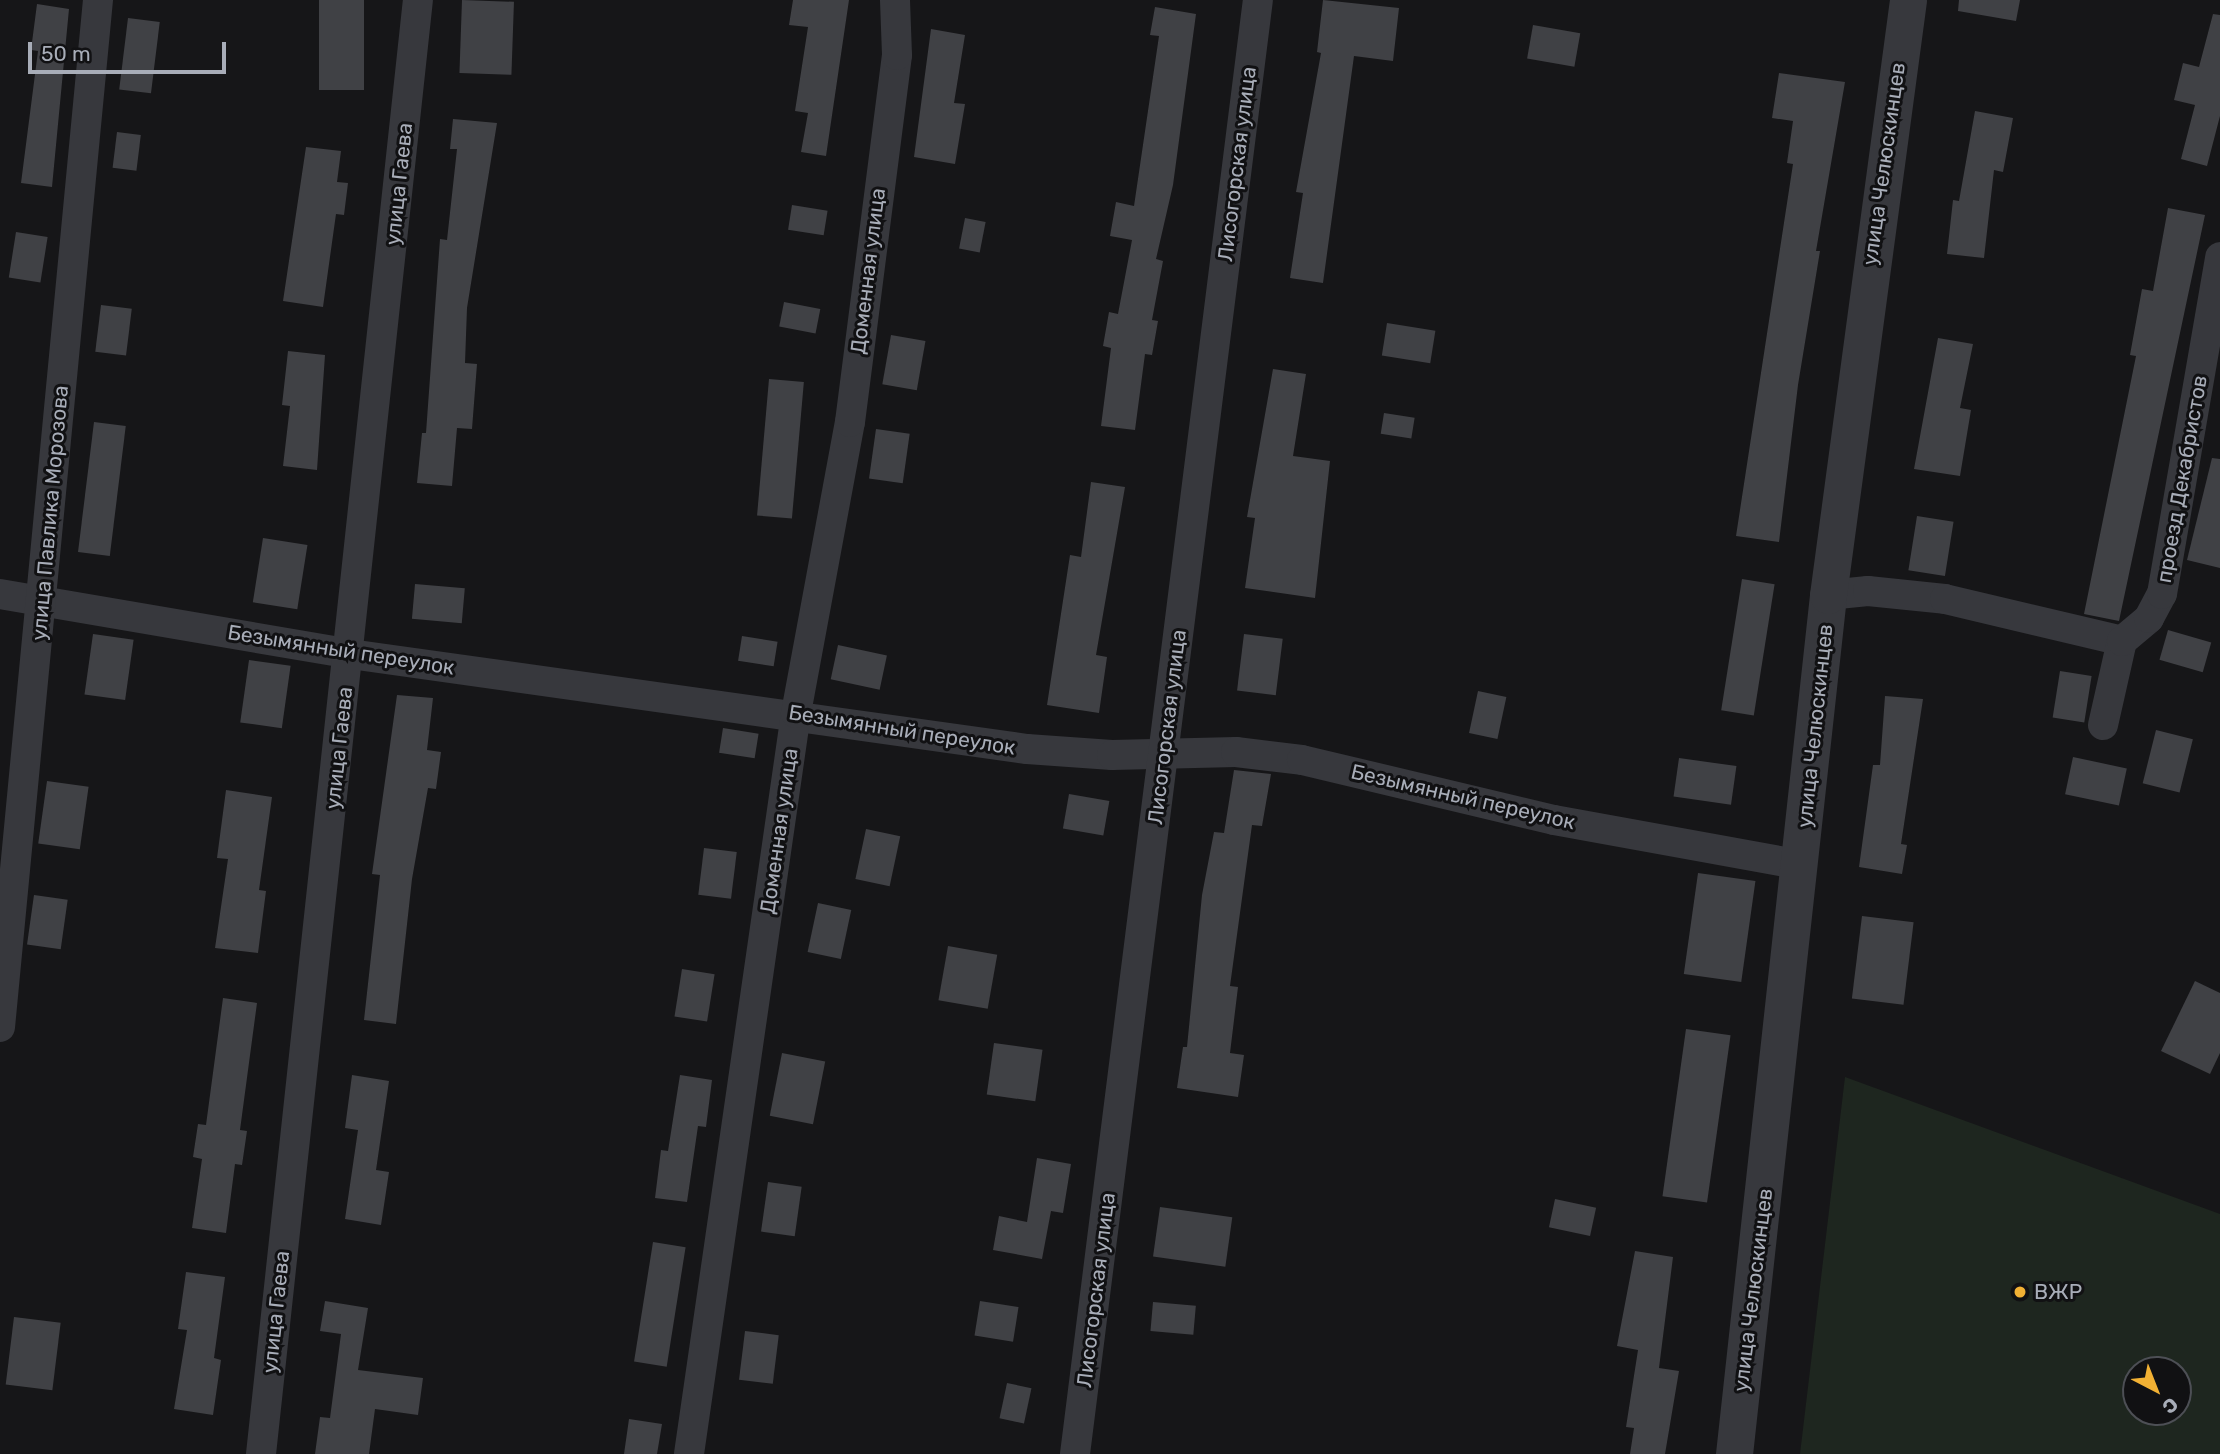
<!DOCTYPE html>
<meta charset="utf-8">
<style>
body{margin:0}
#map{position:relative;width:2220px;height:1454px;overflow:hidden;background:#161618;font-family:Rubik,sans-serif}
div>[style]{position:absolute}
.green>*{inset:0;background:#1e261f}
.building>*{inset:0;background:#404145;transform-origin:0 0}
.minor>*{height:30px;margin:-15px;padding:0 15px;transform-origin:15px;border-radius:15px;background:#37383d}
.tertiary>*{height:37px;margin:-18.5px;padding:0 18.5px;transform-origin:18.5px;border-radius:18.5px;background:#37383d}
.dots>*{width:19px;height:19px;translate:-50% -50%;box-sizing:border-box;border:4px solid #111113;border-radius:50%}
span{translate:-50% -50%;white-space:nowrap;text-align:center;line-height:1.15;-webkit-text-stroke:6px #111113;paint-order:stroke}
.street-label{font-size:21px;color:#a8adb8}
.poi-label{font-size:21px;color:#a8adb8}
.left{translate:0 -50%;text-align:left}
.north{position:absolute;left:2122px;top:1356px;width:70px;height:70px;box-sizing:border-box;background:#111113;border:2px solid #4d4f55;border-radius:50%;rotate:138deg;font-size:19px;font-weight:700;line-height:28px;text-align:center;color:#a8adb8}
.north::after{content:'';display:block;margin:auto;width:24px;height:32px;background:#f2b134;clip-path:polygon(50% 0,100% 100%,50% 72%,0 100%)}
.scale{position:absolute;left:28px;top:42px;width:198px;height:32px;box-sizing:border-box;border:4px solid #a8adb8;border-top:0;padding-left:9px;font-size:21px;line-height:24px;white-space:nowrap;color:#a8adb8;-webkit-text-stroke:5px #111113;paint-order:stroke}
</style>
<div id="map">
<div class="green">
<i style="clip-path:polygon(evenodd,1845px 1077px,2220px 1214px,2220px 1454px,1800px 1454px,1845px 1077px,2178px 1370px,2178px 1412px,2136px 1412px,2136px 1370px,2178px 1370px)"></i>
</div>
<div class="building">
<i style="left:319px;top:0;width:45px;height:90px"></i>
<i style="left:462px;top:0;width:52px;height:73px;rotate:2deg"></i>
<i style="clip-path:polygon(793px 0,849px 0,826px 156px,801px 152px,808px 113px,795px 111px,808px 27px,789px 25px)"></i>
<i style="clip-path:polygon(1323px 0,1399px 8px,1393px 61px,1354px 56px,1323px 283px,1290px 278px,1303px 193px,1296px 192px,1321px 53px,1317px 52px)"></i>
<i style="clip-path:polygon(1959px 0,2020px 0,2016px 21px,1958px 11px)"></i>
<i style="clip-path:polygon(37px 4px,69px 9px,52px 187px,21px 183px,38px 51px,31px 50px)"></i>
<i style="clip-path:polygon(1155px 7px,1196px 14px,1173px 185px,1156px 259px,1163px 261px,1152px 320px,1158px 321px,1152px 355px,1145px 354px,1135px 430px,1101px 426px,1111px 348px,1103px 346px,1109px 312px,1118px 314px,1132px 240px,1110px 236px,1116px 202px,1134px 206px,1159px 36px,1150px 35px)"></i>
<i style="clip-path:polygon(2213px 14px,2220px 15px,2220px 116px,2207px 166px,2181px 159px,2195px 105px,2174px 100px,2183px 63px,2199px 67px)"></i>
<i style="left:128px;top:18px;width:32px;height:72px;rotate:7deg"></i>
<i style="left:1533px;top:25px;width:48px;height:34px;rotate:10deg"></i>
<i style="clip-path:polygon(931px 29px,965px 35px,954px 103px,965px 104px,955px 164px,914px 157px)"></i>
<i style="clip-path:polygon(1779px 73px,1845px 82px,1816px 251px,1820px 251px,1798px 385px,1779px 542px,1736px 536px,1793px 164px,1787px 163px,1793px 121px,1772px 118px)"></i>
<i style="clip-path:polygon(1975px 111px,2013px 118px,2003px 172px,1994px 170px,1984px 258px,1947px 254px,1953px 200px,1959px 201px)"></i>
<i style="clip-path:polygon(453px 119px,497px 123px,467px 308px,465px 363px,477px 364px,472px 429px,457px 428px,452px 486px,417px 483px,422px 433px,426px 433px,440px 239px,447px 240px,457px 149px,450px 149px)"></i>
<i style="left:117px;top:132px;width:24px;height:36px;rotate:7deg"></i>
<i style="clip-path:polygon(306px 147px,341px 151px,337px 182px,348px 183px,344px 215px,336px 214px,323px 307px,283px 301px)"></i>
<i style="left:792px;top:205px;width:36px;height:25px;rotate:9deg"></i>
<i style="clip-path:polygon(2168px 208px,2205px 215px,2119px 621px,2084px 614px,2136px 356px,2130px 355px,2142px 289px,2153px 291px)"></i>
<i style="left:965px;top:218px;width:21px;height:31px;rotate:11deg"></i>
<i style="left:16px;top:232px;width:32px;height:46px;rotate:9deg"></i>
<i style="left:784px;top:302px;width:37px;height:25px;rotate:11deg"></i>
<i style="left:101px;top:305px;width:31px;height:47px;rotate:7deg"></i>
<i style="left:1387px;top:323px;width:49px;height:33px;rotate:9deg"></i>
<i style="left:891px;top:335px;width:35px;height:50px;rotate:10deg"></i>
<i style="clip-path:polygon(1938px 338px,1973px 344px,1960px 408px,1971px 410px,1960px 476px,1914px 469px)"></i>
<i style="clip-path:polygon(288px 351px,325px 355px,317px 470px,283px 466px,290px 406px,282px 405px)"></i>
<i style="clip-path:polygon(1273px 369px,1306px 374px,1293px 456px,1330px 461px,1315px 598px,1245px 588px,1255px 518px,1247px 517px)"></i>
<i style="left:769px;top:379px;width:35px;height:137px;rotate:5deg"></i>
<i style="left:1384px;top:413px;width:31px;height:21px;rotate:9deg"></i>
<i style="left:94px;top:422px;width:32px;height:131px;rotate:7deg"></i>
<i style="left:876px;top:429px;width:34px;height:50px;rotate:8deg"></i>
<i style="clip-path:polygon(2212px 458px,2220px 459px,2220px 568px,2187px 560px)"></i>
<i style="clip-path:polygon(1091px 482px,1125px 487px,1096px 655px,1107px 657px,1099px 713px,1047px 705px,1070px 555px,1081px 557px)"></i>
<i style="left:1917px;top:516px;width:37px;height:55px;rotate:9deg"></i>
<i style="left:263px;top:538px;width:45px;height:65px;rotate:9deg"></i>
<i style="left:1742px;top:579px;width:33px;height:133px;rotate:9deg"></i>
<i style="left:415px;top:584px;width:50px;height:35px;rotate:5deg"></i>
<i style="left:2168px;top:630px;width:45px;height:31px;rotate:16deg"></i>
<i style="left:93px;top:634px;width:41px;height:61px;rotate:8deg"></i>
<i style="left:1244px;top:634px;width:39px;height:57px;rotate:7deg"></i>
<i style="left:742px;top:636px;width:36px;height:25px;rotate:9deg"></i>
<i style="left:838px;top:645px;width:50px;height:35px;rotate:12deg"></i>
<i style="left:249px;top:660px;width:42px;height:63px;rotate:8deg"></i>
<i style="left:2060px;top:671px;width:32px;height:47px;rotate:9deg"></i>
<i style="left:1478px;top:691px;width:29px;height:43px;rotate:12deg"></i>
<i style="clip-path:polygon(397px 695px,433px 698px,427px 750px,441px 752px,436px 789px,428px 788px,412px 879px,396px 1024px,364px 1020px,380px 875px,372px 874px)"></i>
<i style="clip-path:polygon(1885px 696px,1923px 699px,1901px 844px,1907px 845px,1902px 874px,1859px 867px,1873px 765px,1880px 765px)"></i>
<i style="left:723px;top:728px;width:36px;height:25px;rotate:9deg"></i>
<i style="left:2156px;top:730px;width:38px;height:55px;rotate:14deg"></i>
<i style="left:2073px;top:757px;width:55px;height:38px;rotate:12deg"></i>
<i style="left:1679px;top:758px;width:58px;height:39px;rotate:8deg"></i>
<i style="clip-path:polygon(1234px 770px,1271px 774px,1262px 826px,1252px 825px,1230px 986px,1238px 987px,1230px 1053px,1244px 1055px,1238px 1097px,1177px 1088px,1183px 1047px,1187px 1047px,1202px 895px,1214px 832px,1224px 833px)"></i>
<i style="left:47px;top:781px;width:42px;height:63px;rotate:8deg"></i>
<i style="clip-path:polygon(226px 790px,272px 797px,259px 890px,266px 891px,258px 953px,215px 948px,228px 859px,217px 858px)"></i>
<i style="left:1069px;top:794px;width:41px;height:35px;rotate:10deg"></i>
<i style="left:866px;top:829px;width:35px;height:51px;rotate:12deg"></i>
<i style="left:704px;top:848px;width:33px;height:47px;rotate:7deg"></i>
<i style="left:1698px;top:873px;width:58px;height:102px;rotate:8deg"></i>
<i style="left:34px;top:895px;width:34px;height:50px;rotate:8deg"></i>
<i style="left:818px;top:903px;width:34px;height:50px;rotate:12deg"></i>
<i style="left:1862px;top:916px;width:52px;height:83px;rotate:7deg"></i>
<i style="left:948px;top:946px;width:50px;height:55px;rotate:10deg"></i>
<i style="left:682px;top:969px;width:33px;height:48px;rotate:9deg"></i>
<i style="clip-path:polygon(2195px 981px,2220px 993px,2220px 1053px,2210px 1074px,2161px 1051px)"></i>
<i style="clip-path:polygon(223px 998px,257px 1003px,240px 1130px,247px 1131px,242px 1165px,235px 1164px,226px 1233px,192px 1228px,202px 1159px,193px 1157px,198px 1124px,206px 1125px)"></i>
<i style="left:1686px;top:1029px;width:45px;height:169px;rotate:8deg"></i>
<i style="left:994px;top:1043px;width:49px;height:52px;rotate:8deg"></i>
<i style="left:782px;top:1053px;width:44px;height:64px;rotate:11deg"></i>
<i style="clip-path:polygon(352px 1075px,389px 1081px,376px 1170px,389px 1172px,381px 1225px,345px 1219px,358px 1130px,345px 1128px)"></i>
<i style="clip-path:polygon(680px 1075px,712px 1080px,706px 1127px,698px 1126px,687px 1202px,655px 1198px,661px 1150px,668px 1151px)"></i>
<i style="clip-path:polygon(1037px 1158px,1071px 1164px,1063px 1213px,1051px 1211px,1042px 1259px,993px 1250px,999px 1216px,1027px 1222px)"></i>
<i style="left:768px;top:1182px;width:34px;height:50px;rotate:8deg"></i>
<i style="left:1555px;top:1199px;width:42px;height:29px;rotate:12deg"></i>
<i style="left:1160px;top:1207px;width:73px;height:50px;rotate:8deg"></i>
<i style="left:653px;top:1242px;width:33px;height:121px;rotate:9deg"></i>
<i style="clip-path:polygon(1635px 1251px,1673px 1257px,1659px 1368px,1679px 1371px,1665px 1454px,1630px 1454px,1634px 1428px,1626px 1427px,1638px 1350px,1617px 1346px)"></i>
<i style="clip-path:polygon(186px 1272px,225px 1277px,214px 1358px,221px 1360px,213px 1415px,174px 1409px,187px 1330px,178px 1329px)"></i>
<i style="clip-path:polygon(325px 1301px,368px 1308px,358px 1370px,423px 1378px,418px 1415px,375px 1409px,369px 1454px,315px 1454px,320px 1417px,330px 1418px,341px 1334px,320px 1331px)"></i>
<i style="left:980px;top:1301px;width:39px;height:35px;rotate:9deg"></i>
<i style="left:1153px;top:1302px;width:43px;height:29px;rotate:5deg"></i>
<i style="left:14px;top:1317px;width:47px;height:68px;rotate:7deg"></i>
<i style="left:745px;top:1331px;width:34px;height:49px;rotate:7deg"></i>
<i style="left:1007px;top:1383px;width:25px;height:36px;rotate:12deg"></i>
<i style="clip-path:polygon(629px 1419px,662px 1424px,657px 1454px,624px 1454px)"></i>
</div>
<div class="minor">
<i style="left:0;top:594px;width:355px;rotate:9.7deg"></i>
<i style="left:350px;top:654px;width:684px;rotate:7.99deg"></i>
<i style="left:1027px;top:749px;width:85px;rotate:4deg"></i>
<i style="left:1112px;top:755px;width:124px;rotate:-1.4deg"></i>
<i style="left:1236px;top:752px;width:66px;rotate:6.9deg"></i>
<i style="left:1302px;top:760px;width:259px;rotate:13.4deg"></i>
<i style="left:1554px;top:820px;width:252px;rotate:10.3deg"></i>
<i style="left:1828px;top:595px;width:40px;rotate:-5.7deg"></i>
<i style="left:1868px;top:591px;width:77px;rotate:5.9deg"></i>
<i style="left:1945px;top:599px;width:182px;rotate:13.3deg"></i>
<i style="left:2103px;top:725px;width:86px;rotate:-77.3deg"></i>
<i style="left:2122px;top:641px;width:35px;rotate:-40deg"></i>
<i style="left:2149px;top:618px;width:27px;rotate:-62deg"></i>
<i style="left:2162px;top:594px;width:342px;rotate:-80.2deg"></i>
<i style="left:0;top:1027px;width:1032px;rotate:-84.55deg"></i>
<i style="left:261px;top:1454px;width:1462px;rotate:-83.84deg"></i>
<i style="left:689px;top:1454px;width:749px;rotate:-81.78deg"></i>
<i style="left:796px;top:713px;width:296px;rotate:-79.5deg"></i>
<i style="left:850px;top:422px;width:370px;rotate:-82.7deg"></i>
<i style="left:897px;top:55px;width:55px;rotate:-92.1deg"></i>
<i style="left:1075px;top:1454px;width:1465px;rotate:-82.83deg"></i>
</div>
<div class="tertiary">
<i style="left:1734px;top:1454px;width:864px;rotate:-83.75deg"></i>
<i style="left:1828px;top:595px;width:600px;rotate:-82.34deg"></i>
</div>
<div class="dots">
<i style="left:2020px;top:1292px;background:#f2b134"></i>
</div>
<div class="street-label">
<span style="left:1237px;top:164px;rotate:-83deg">Лисогорская улица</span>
<span style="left:1884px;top:164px;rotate:-82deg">улица Челюскинцев</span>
<span style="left:399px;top:184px;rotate:-84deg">улица Гаева</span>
<span style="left:868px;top:271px;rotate:-83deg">Доменная улица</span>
<span style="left:2182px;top:479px;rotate:-80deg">проезд Декабристов</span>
<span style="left:50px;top:513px;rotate:-85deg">улица Павлика Морозова</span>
<span style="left:341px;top:650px;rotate:9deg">Безымянный переулок</span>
<span style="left:1815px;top:726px;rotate:-84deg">улица Челюскинцев</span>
<span style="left:1167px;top:727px;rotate:-83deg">Лисогорская улица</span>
<span style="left:902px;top:730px;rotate:9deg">Безымянный переулок</span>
<span style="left:339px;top:748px;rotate:-84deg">улица Гаева</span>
<span style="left:1463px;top:797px;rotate:13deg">Безымянный переулок</span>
<span style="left:779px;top:831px;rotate:-82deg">Доменная улица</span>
<span style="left:1096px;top:1290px;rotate:-83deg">Лисогорская улица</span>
<span style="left:1753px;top:1290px;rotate:-83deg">улица Челюскинцев</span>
<span style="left:276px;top:1312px;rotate:-84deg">улица Гаева</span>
</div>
<div class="poi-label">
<span class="left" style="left:2034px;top:1292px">ВЖР</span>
</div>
<div class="north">С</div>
<div class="scale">50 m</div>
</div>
